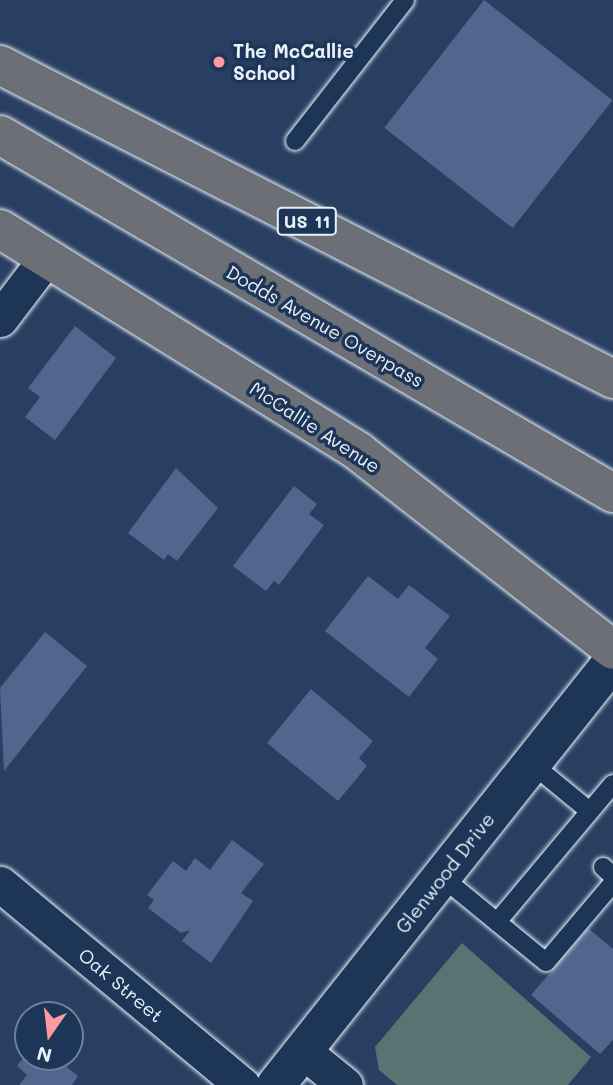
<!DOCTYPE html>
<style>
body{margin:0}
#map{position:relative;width:613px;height:1085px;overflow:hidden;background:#283f62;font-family:Mali,sans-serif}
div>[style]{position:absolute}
.green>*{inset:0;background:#577472}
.building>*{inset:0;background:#52658c;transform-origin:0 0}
.roads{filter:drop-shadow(0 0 2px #e8f1f8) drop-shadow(0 0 2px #e8f1f8)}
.lane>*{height:18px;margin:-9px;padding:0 9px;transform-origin:9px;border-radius:9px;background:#1d3557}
.street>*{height:35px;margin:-17.5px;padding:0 17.5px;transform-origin:17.5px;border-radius:17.5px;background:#1d3557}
.secondary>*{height:38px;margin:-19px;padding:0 19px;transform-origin:19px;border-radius:19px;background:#1d3557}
.primary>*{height:38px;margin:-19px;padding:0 19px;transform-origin:19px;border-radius:19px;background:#6c6f75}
.dots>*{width:19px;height:19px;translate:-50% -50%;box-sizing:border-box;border:4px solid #1d3557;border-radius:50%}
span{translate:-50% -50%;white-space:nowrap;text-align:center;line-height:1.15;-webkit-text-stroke:7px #1d3557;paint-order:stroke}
.shield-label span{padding:2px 5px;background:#1d3557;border:2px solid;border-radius:5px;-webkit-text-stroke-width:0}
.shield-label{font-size:18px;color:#e8f1f8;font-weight:700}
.poi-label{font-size:19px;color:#e8f1f8;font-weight:700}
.left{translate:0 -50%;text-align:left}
.street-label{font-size:19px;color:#e8f1f8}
.north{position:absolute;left:14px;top:1001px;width:70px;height:70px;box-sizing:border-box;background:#1d3557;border:2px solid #6e8097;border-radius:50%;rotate:194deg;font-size:19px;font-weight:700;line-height:28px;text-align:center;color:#e8f1f8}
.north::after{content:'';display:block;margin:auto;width:24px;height:32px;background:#ff9aa2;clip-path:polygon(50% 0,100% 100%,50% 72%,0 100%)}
</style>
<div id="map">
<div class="green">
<i style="clip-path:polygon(462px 943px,591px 1057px,568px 1085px,397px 1085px,379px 1070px,375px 1047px)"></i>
</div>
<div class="building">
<i style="left:484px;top:0;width:163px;height:162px;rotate:38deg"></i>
<i style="clip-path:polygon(75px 326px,116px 358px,55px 440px,25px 417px,40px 397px,28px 388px)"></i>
<i style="clip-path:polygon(176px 468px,218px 508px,177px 561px,168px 554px,164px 560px,128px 533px)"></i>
<i style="clip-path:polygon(294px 486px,317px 504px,309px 514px,324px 525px,279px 585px,274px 581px,266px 591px,233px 566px)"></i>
<i style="clip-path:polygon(368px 576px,398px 599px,409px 585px,450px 616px,425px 648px,438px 659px,409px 697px,325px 631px)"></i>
<i style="clip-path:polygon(45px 632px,87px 666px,4px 771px,0 688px)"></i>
<i style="clip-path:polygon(311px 689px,373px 741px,359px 758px,367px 766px,338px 801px,267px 743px)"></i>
<i style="clip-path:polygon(232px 840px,264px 864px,241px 893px,253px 901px,211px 963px,182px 941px,190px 930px,181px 933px,148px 908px,154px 900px,147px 895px,173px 861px,186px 871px,195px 858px,210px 870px)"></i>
<i style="clip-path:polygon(588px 928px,613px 949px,613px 1040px,600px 1054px,531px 995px)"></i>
<i style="clip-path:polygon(46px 1002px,62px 1015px,36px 1015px)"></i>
<i style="clip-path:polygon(28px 1024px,28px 1051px,15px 1041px)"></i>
<i style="clip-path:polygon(28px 1052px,28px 1057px,62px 1057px,59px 1061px,78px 1076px,72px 1085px,19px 1085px,27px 1075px,17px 1066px)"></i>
</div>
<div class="roads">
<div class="lane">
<i style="left:295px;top:141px;width:179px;rotate:-52deg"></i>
<i style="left:531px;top:763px;width:72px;rotate:39.4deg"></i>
<i style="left:603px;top:867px;width:13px;rotate:42deg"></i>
<i style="left:442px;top:877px;width:134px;rotate:39.3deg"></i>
<i style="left:546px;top:962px;width:104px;rotate:-49.7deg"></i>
<i style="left:497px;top:922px;width:180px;rotate:-50deg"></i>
</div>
<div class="street">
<i style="left:0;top:319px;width:78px;rotate:-52.8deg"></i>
<i style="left:0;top:884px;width:315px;rotate:39.7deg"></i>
<i style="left:303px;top:1051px;width:54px;rotate:39deg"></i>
</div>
<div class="secondary">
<i style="left:276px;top:1085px;width:542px;rotate:-51.52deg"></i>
</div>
<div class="primary">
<i style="left:0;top:65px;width:689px;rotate:27.12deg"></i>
<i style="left:0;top:135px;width:710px;rotate:30.29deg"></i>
<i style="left:0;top:229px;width:423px;rotate:31.8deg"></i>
<i style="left:359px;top:452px;width:322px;rotate:37.9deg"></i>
</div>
</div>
<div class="dots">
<i style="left:219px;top:62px;background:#ff9aa2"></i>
</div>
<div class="shield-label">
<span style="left:307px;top:221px">US 11</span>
</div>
<div class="poi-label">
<span class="left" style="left:233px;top:62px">The McCallie<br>School</span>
</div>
<div class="street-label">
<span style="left:325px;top:326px;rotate:30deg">Dodds Avenue Overpass</span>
<span style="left:315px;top:427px;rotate:33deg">McCallie Avenue</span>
<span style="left:445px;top:873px;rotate:-52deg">Glenwood Drive</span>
<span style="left:121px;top:985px;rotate:40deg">Oak Street</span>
</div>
<div class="north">N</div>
</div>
